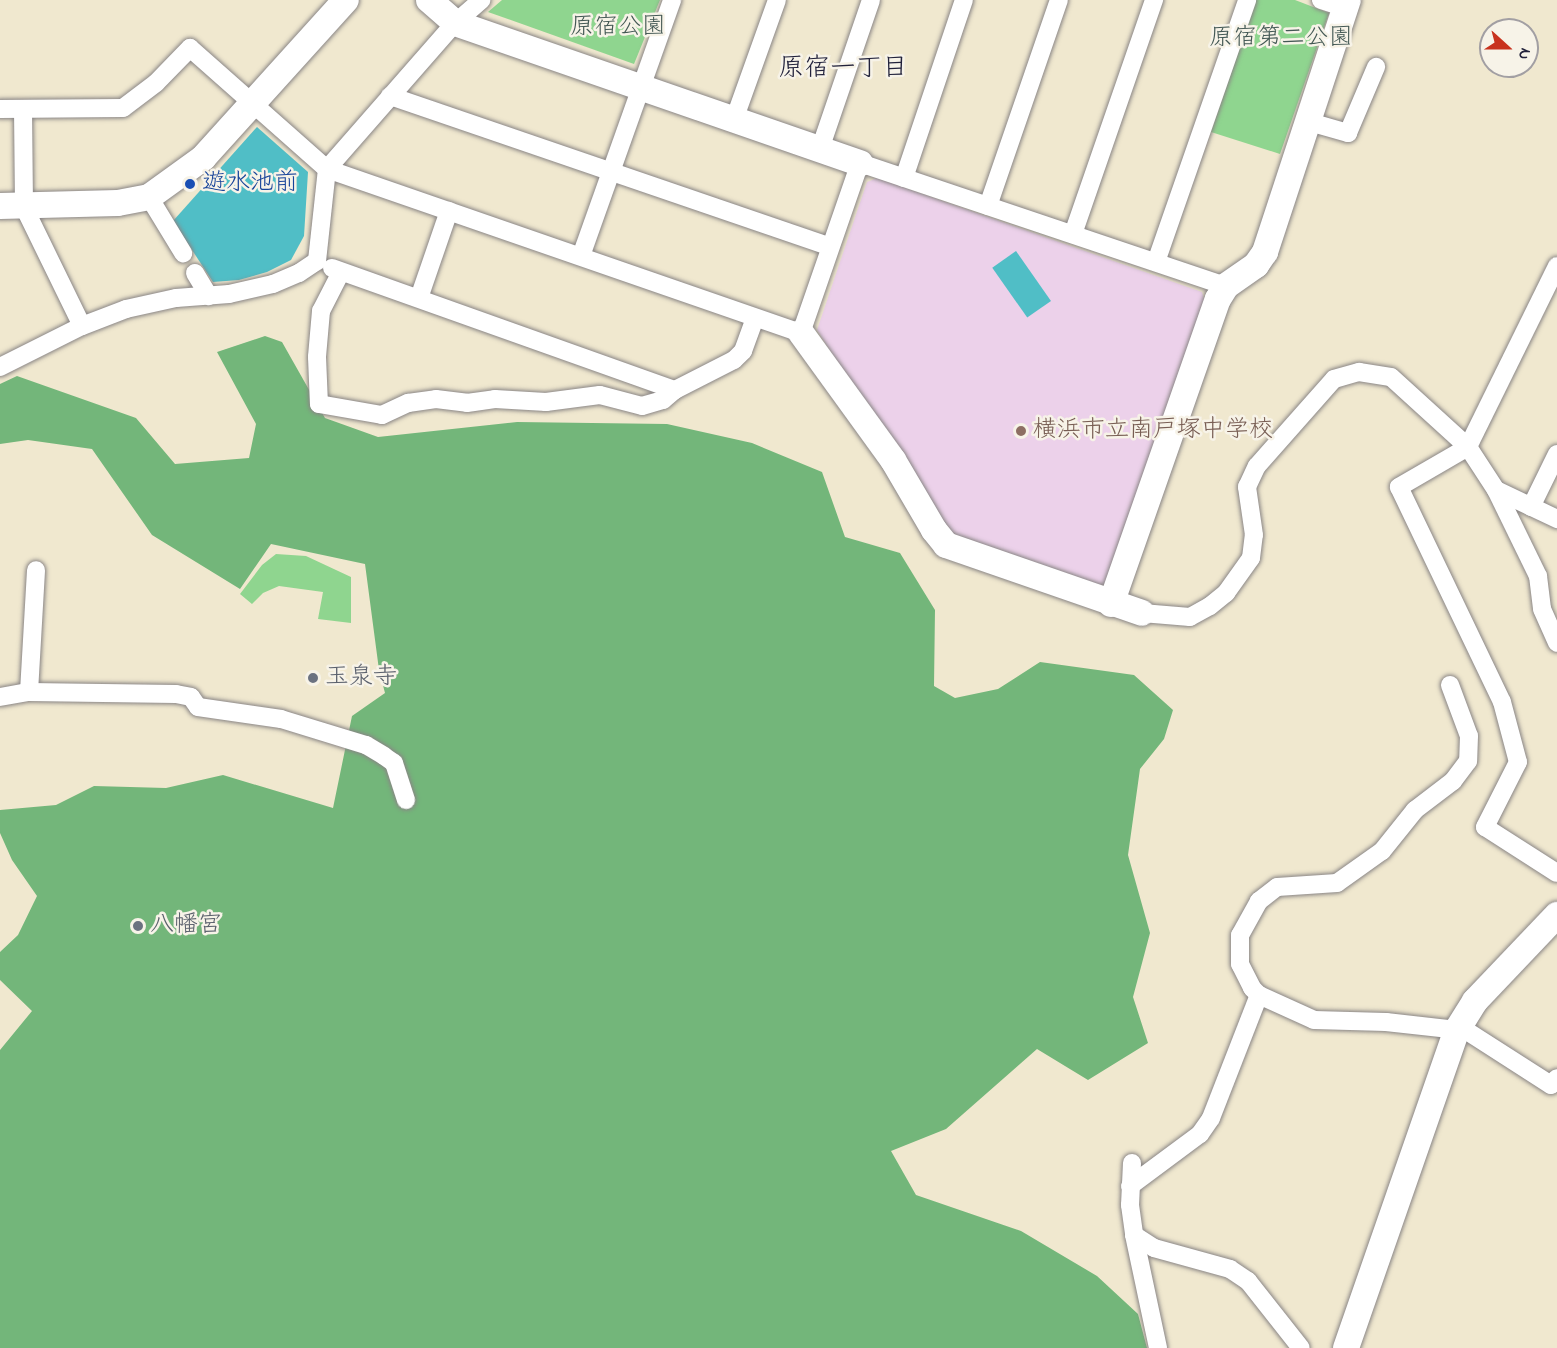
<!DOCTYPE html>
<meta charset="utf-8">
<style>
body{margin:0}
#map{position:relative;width:1557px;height:1348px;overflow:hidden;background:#f0e8cf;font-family:"Indie Flower","Klee One",sans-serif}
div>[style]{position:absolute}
.built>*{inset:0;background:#ecd1ea}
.green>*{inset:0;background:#8fd58f}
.forest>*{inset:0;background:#73b67a}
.water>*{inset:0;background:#50bec6;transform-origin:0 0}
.roads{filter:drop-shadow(0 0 2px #898585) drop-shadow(0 0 2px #898585)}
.street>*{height:18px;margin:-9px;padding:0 9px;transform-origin:9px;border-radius:9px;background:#fff}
.secondary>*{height:26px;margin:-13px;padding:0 13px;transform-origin:13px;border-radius:13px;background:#fff}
.dots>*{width:16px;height:16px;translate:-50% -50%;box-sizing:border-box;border:3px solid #f7f3e8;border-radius:50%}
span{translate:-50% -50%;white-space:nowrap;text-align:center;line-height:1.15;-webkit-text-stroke:5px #f7f3e8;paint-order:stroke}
.park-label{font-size:24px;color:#435854}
.transit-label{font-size:24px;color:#164399}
.left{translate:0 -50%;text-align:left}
.education-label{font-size:24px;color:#785e54}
.worship-label{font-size:24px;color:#5b616d}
.neighbourhood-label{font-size:26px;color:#22223b}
.north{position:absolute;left:1479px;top:18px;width:60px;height:60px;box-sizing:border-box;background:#f7f3e8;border:2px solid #a29fa3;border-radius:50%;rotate:111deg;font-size:16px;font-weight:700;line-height:24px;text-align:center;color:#22223b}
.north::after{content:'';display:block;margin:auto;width:21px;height:27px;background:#c8321e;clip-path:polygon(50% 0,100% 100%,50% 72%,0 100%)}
</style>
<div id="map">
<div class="built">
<i style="clip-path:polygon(877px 178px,1202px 292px,1205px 301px,1107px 586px,1102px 589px,945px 532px,817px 330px,867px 182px)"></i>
</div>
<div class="green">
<i style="clip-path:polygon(502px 0,660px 0,634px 64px,488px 12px)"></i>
<i style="clip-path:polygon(1256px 0,1295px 0,1329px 13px,1280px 154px,1211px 132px)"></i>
<i style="clip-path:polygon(276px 554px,306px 556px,351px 577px,351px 623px,318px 619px,323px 592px,279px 586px,263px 593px,252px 604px,240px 594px,262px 565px)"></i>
</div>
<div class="forest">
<i style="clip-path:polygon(265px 336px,282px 342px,325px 418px,378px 437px,517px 422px,667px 424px,752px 443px,822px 472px,845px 537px,900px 553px,935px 610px,934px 686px,955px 698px,998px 689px,1040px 662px,1134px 675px,1173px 710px,1164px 739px,1140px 769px,1128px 855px,1150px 933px,1133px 997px,1148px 1043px,1088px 1080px,1037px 1049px,946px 1129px,891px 1151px,916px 1195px,1021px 1231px,1097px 1276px,1138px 1314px,1147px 1348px,0 1348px,0 1050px,32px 1011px,0 980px,0 952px,18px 935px,37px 896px,12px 860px,0 833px,0 810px,56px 805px,94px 786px,166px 788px,223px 775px,333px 808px,352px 716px,385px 693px,379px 670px,365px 564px,271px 544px,240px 589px,152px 535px,92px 449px,28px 440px,0 444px,0 384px,17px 376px,136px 418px,175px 464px,249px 458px,256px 424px,217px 352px)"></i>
</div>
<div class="water">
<i style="clip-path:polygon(257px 127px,308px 172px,304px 236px,291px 260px,267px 272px,239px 280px,213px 282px,173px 221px)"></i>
<i style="left:1016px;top:251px;width:61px;height:29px;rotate:55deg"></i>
</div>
<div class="roads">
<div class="street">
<i style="left:1321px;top:0;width:25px;rotate:18deg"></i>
<i style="left:390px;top:96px;width:465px;rotate:18.9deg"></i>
<i style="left:0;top:109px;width:123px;rotate:-0.5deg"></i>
<i style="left:123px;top:108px;width:41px;rotate:-37.1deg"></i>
<i style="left:156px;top:83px;width:49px;rotate:-45.8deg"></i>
<i style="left:190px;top:48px;width:183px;rotate:41.5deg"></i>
<i style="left:327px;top:169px;width:502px;rotate:19.09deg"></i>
<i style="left:801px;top:333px;width:180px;rotate:-70.9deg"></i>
<i style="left:860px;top:163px;width:386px;rotate:18.6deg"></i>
<i style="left:23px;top:109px;width:98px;rotate:89.4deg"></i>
<i style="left:24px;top:207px;width:132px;rotate:64deg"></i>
<i style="left:734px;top:120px;width:127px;rotate:-70.3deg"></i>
<i style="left:1306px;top:121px;width:44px;rotate:15.9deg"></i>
<i style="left:1348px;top:133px;width:72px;rotate:-67deg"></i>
<i style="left:820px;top:149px;width:157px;rotate:-71.1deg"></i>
<i style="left:904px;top:178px;width:188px;rotate:-71.4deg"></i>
<i style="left:149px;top:197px;width:66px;rotate:58.7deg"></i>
<i style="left:988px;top:206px;width:218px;rotate:-71deg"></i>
<i style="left:1073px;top:234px;width:248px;rotate:-70.9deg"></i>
<i style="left:581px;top:256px;width:272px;rotate:-70.4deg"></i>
<i style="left:1156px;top:262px;width:277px;rotate:-70.8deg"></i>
<i style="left:1557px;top:266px;width:202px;rotate:116.2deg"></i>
<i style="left:1468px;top:447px;width:80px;rotate:149.9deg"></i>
<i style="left:1399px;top:487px;width:238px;rotate:64.4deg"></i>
<i style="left:1502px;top:702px;width:62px;rotate:75.1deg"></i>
<i style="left:1518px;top:762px;width:73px;rotate:116.9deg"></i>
<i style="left:1485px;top:827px;width:85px;rotate:32.6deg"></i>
<i style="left:332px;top:268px;width:364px;rotate:19.6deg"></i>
<i style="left:341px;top:272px;width:44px;rotate:117.1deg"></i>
<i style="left:321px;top:311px;width:46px;rotate:95deg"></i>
<i style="left:317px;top:357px;width:47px;rotate:87.6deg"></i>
<i style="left:319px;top:404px;width:64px;rotate:9.9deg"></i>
<i style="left:382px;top:415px;width:29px;rotate:-25deg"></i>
<i style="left:408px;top:403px;width:28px;rotate:-8deg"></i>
<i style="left:436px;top:399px;width:31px;rotate:7deg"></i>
<i style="left:467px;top:403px;width:28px;rotate:-8deg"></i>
<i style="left:495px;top:399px;width:51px;rotate:3.4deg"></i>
<i style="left:546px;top:402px;width:54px;rotate:-7.4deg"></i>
<i style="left:600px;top:395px;width:43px;rotate:14.7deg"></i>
<i style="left:642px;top:406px;width:22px;rotate:-16deg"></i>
<i style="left:663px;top:400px;width:16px;rotate:-40deg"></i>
<i style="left:675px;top:390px;width:66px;rotate:-27deg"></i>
<i style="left:734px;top:360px;width:13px;rotate:-45deg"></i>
<i style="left:743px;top:351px;width:35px;rotate:-70deg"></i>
<i style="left:195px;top:273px;width:27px;rotate:59deg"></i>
<i style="left:419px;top:298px;width:92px;rotate:-71deg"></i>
<i style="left:0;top:367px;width:92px;rotate:-26.6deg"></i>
<i style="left:82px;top:326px;width:47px;rotate:-21.1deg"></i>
<i style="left:126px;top:309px;width:51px;rotate:-12.4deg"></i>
<i style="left:176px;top:298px;width:53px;rotate:-4.3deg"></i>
<i style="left:229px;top:294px;width:45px;rotate:-12.8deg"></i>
<i style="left:273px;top:284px;width:28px;rotate:-23deg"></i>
<i style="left:299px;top:273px;width:22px;rotate:-34deg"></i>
<i style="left:317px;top:261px;width:93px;rotate:-83.8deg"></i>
<i style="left:327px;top:169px;width:194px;rotate:-48.8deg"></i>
<i style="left:455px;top:23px;width:35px;rotate:-41deg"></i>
<i style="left:1496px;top:490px;width:68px;rotate:25.4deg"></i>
<i style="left:1531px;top:507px;width:59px;rotate:-63.9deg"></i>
<i style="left:1142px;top:613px;width:48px;rotate:4.8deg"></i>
<i style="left:1190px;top:617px;width:23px;rotate:-29deg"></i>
<i style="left:1210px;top:606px;width:21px;rotate:-39deg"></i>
<i style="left:1226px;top:593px;width:43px;rotate:-54.5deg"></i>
<i style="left:1251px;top:558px;width:23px;rotate:-83deg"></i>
<i style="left:1254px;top:535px;width:49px;rotate:-98.3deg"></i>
<i style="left:1247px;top:487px;width:23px;rotate:-65deg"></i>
<i style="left:1257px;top:466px;width:116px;rotate:-48.5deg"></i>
<i style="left:1334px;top:379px;width:26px;rotate:-16deg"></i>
<i style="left:1359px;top:372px;width:32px;rotate:9deg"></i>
<i style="left:1391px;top:377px;width:104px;rotate:42.3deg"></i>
<i style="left:1468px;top:447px;width:51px;rotate:56.9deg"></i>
<i style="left:1496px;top:490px;width:96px;rotate:64deg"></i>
<i style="left:1538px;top:576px;width:33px;rotate:83deg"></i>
<i style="left:1542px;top:609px;width:37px;rotate:66deg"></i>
<i style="left:1450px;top:685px;width:54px;rotate:69.6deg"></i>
<i style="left:1469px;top:736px;width:25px;rotate:92deg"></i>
<i style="left:1468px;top:761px;width:25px;rotate:127deg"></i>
<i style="left:1453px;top:781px;width:48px;rotate:142.7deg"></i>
<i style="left:1415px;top:810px;width:53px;rotate:128.8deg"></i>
<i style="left:1382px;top:851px;width:55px;rotate:144.6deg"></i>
<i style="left:1337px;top:883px;width:60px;rotate:176.2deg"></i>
<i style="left:1277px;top:887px;width:23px;rotate:142deg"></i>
<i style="left:1259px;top:901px;width:39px;rotate:119deg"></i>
<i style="left:1240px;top:935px;width:29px;rotate:90deg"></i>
<i style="left:1240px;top:964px;width:27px;rotate:63deg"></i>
<i style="left:1252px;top:988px;width:10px;rotate:45deg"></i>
<i style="left:1259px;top:995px;width:60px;rotate:24.4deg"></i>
<i style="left:1314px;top:1020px;width:72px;rotate:1.6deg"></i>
<i style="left:1386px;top:1022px;width:71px;rotate:6.4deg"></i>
<i style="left:29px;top:692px;width:122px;rotate:-86.7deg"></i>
<i style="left:0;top:697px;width:29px;rotate:-10deg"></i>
<i style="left:29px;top:692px;width:147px;rotate:0.8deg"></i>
<i style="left:176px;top:694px;width:15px;rotate:11deg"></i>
<i style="left:191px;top:697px;width:12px;rotate:55deg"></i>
<i style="left:198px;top:707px;width:84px;rotate:8.2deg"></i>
<i style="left:281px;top:719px;width:89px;rotate:17deg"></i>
<i style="left:366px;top:745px;width:21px;rotate:31deg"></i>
<i style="left:384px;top:756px;width:12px;rotate:35deg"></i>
<i style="left:394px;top:763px;width:39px;rotate:72deg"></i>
<i style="left:1459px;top:1026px;width:109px;rotate:32.7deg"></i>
<i style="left:1551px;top:1085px;width:9px;rotate:-49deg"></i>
<i style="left:1132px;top:1163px;width:42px;rotate:92.7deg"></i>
<i style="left:1130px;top:1205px;width:30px;rotate:82deg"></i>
<i style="left:1134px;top:1235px;width:116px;rotate:78deg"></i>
<i style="left:1130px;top:1186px;width:87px;rotate:-36.6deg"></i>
<i style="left:1200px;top:1134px;width:19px;rotate:-55deg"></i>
<i style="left:1211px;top:1118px;width:132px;rotate:-68.7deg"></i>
<i style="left:1134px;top:1235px;width:24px;rotate:33deg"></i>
<i style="left:1154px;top:1248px;width:79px;rotate:15.4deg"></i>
<i style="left:1230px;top:1269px;width:22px;rotate:34deg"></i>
<i style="left:1248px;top:1281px;width:85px;rotate:51.7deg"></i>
</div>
<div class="secondary">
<i style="left:429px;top:0;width:35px;rotate:41deg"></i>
<i style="left:455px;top:23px;width:429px;rotate:19.1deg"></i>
<i style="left:0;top:206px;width:118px;rotate:-1.5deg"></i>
<i style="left:118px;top:203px;width:32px;rotate:-11deg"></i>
<i style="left:149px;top:197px;width:67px;rotate:-35.8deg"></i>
<i style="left:203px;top:158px;width:213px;rotate:-47.9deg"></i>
<i style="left:801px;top:333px;width:157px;rotate:54.1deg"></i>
<i style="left:893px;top:460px;width:81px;rotate:59.6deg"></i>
<i style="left:934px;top:530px;width:19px;rotate:51deg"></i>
<i style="left:946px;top:545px;width:207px;rotate:19.1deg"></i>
<i style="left:1111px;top:604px;width:323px;rotate:-70.7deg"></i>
<i style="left:1218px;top:299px;width:15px;rotate:-58deg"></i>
<i style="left:1226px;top:286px;width:37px;rotate:-35deg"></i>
<i style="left:1256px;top:265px;width:16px;rotate:-55deg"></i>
<i style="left:1265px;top:252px;width:265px;rotate:-71.8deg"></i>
<i style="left:1346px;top:1348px;width:337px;rotate:-70.8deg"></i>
<i style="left:1457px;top:1030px;width:34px;rotate:-58deg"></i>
<i style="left:1475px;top:1001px;width:119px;rotate:-46.4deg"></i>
</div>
</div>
<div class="dots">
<i style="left:190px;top:184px;background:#1a4fb4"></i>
<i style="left:1021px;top:431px;background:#8d6e63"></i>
<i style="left:313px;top:678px;background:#6b7280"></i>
<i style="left:138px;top:926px;background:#6b7280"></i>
</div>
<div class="park-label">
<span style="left:618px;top:28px">原宿公園</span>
<span style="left:1281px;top:39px">原宿第二公園</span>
</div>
<div class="transit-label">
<span class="left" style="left:202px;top:184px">遊水池前</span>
</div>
<div class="education-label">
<span class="left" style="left:1033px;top:431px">横浜市立南戸塚中学校</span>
</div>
<div class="worship-label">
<span class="left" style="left:325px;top:678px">玉泉寺</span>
<span class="left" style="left:150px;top:926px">八幡宮</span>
</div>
<div class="neighbourhood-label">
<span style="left:843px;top:70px">原宿一丁目</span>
</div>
<div class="north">N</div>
</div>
